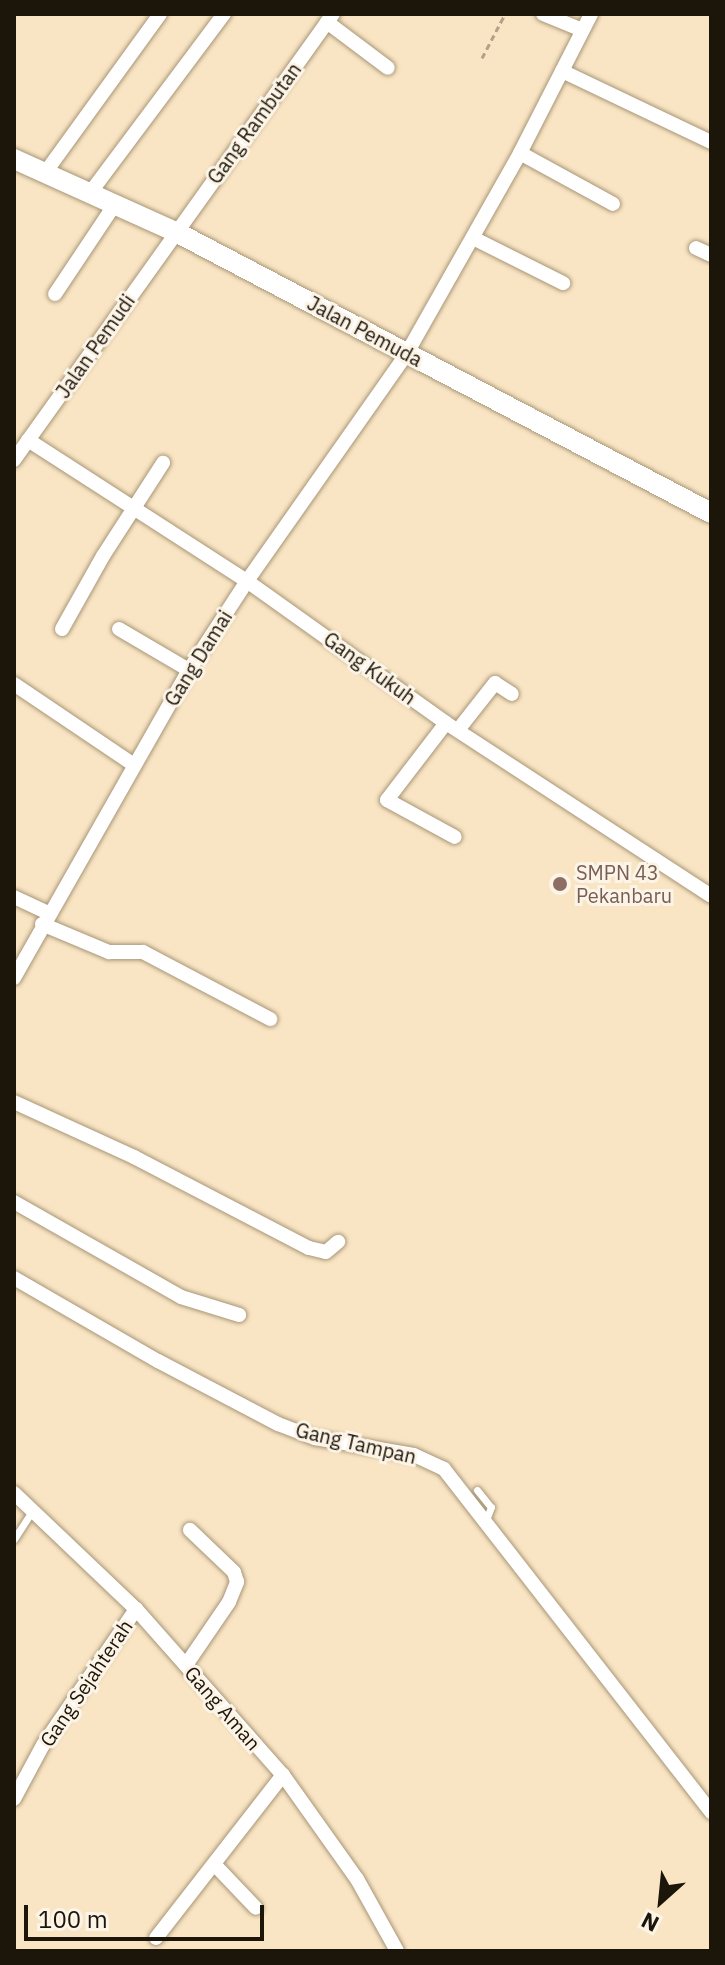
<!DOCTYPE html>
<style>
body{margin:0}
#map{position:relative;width:725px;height:1965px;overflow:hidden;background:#f9e5c4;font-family:"IBM Plex Sans",sans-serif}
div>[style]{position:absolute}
.path>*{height:3px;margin-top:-1.5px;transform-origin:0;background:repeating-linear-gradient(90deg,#b2a288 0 6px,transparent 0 10px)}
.roads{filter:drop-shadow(0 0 2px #a89677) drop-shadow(0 0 2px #a89677)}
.service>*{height:7px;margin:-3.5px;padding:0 3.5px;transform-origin:3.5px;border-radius:3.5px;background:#fff}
.minor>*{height:14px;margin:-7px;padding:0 7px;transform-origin:7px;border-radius:7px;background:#fff}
.secondary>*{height:20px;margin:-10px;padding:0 10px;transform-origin:10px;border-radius:10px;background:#fff}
.dots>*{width:22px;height:22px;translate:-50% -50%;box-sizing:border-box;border:4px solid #fcf4e7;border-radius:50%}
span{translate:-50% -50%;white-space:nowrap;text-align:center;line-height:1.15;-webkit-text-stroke:6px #fcf4e7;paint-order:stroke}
.street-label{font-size:20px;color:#1c1509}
.education-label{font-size:20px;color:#785e54}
.left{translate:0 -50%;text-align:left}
.frame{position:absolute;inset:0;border:16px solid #1c1509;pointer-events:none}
.north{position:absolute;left:621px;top:1861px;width:80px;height:80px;-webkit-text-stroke:6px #fcf4e7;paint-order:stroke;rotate:207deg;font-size:22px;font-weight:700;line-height:32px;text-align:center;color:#1c1509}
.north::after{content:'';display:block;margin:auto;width:28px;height:36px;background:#1c1509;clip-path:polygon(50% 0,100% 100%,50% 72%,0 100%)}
.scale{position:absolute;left:24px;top:1905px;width:240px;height:36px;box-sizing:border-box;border:4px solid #1c1509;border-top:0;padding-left:10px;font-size:24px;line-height:28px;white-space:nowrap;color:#1c1509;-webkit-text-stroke:6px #fcf4e7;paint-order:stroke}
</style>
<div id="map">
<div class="path">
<i style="left:482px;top:58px;width:50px;rotate:-62.4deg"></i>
</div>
<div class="roads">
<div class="service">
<i style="left:477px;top:1490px;width:22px;rotate:51deg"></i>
<i style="left:491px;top:1507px;width:14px;rotate:111deg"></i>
<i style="left:14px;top:1539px;width:33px;rotate:-57deg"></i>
</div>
<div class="minor">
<i style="left:543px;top:14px;width:42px;rotate:22.3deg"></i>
<i style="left:327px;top:22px;width:76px;rotate:37deg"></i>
<i style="left:562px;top:71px;width:165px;rotate:25.5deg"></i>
<i style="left:520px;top:153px;width:106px;rotate:28.7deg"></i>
<i style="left:45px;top:173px;width:196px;rotate:-54.1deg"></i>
<i style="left:90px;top:193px;width:224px;rotate:-53.2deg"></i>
<i style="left:473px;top:238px;width:101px;rotate:26.6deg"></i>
<i style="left:696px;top:248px;width:17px;rotate:25deg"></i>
<i style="left:55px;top:294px;width:108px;rotate:-56.3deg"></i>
<i style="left:28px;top:440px;width:260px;rotate:32.8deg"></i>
<i style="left:247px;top:581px;width:244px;rotate:35.5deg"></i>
<i style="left:446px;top:723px;width:316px;rotate:33.1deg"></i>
<i style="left:14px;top:460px;width:548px;rotate:-54.43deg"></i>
<i style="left:62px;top:629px;width:84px;rotate:-60.7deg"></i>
<i style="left:103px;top:556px;width:111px;rotate:-57.2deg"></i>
<i style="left:119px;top:629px;width:81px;rotate:30.4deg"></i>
<i style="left:14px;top:684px;width:145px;rotate:34deg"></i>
<i style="left:446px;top:723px;width:97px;rotate:127.5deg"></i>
<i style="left:387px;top:800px;width:77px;rotate:28.6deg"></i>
<i style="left:458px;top:730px;width:60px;rotate:-51.8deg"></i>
<i style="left:495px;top:683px;width:20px;rotate:33deg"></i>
<i style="left:14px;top:897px;width:38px;rotate:25deg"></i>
<i style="left:42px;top:924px;width:73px;rotate:22.7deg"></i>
<i style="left:109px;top:952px;width:34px"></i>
<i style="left:143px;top:952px;width:144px;rotate:27.8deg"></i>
<i style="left:14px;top:978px;width:354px;rotate:-60.4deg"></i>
<i style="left:189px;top:670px;width:106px;rotate:-56.9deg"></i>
<i style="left:247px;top:581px;width:279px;rotate:-54.9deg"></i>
<i style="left:407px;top:353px;width:230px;rotate:-60.5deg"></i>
<i style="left:520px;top:153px;width:156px;rotate:-62.9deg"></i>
<i style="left:14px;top:1102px;width:132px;rotate:24.6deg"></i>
<i style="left:134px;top:1157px;width:197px;rotate:27.5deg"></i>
<i style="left:309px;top:1248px;width:17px;rotate:13deg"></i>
<i style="left:326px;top:1252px;width:16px;rotate:-40deg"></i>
<i style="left:14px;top:1202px;width:192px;rotate:29.6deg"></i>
<i style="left:181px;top:1297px;width:61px;rotate:17.2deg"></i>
<i style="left:14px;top:1278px;width:166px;rotate:30deg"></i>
<i style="left:158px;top:1361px;width:136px;rotate:27.7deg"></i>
<i style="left:278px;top:1424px;width:40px;rotate:21deg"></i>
<i style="left:315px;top:1438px;width:100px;rotate:9.7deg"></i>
<i style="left:414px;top:1455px;width:33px;rotate:25deg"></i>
<i style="left:444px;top:1469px;width:435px;rotate:52.1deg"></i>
<i style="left:14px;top:1493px;width:168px;rotate:43.6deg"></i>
<i style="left:136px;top:1609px;width:222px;rotate:48.5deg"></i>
<i style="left:283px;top:1775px;width:128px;rotate:54.6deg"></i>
<i style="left:357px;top:1879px;width:82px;rotate:60.9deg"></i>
<i style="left:186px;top:1665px;width:76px;rotate:-55.7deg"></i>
<i style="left:229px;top:1602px;width:22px;rotate:-68deg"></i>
<i style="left:237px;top:1582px;width:10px;rotate:-107deg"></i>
<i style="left:234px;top:1572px;width:61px;rotate:-136.3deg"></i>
<i style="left:14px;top:1799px;width:61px;rotate:-61.8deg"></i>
<i style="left:43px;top:1745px;width:165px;rotate:-55.6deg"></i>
<i style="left:215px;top:1865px;width:59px;rotate:46.4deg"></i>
<i style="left:156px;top:1938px;width:207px;rotate:-52.1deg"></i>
</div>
<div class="secondary">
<i style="left:14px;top:159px;width:178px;rotate:24.3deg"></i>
<i style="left:176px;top:232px;width:604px;rotate:27.71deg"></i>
</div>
</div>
<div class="dots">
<i style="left:560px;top:884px;background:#8d6e63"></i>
</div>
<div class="street-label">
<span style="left:254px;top:123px;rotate:-54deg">Gang Rambutan</span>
<span style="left:365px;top:331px;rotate:28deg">Jalan Pemuda</span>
<span style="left:95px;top:346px;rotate:-55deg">Jalan Pemudi</span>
<span style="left:198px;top:658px;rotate:-58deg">Gang Damai</span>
<span style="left:370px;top:668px;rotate:36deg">Gang Kukuh</span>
<span style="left:356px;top:1443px;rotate:13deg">Gang Tampan</span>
<span style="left:86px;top:1683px;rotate:-56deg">Gang Sejahterah</span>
<span style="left:223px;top:1708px;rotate:49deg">Gang Aman</span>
</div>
<div class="education-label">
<span class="left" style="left:576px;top:884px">SMPN 43<br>Pekanbaru</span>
</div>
<div class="frame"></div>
<div class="north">N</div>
<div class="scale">100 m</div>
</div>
